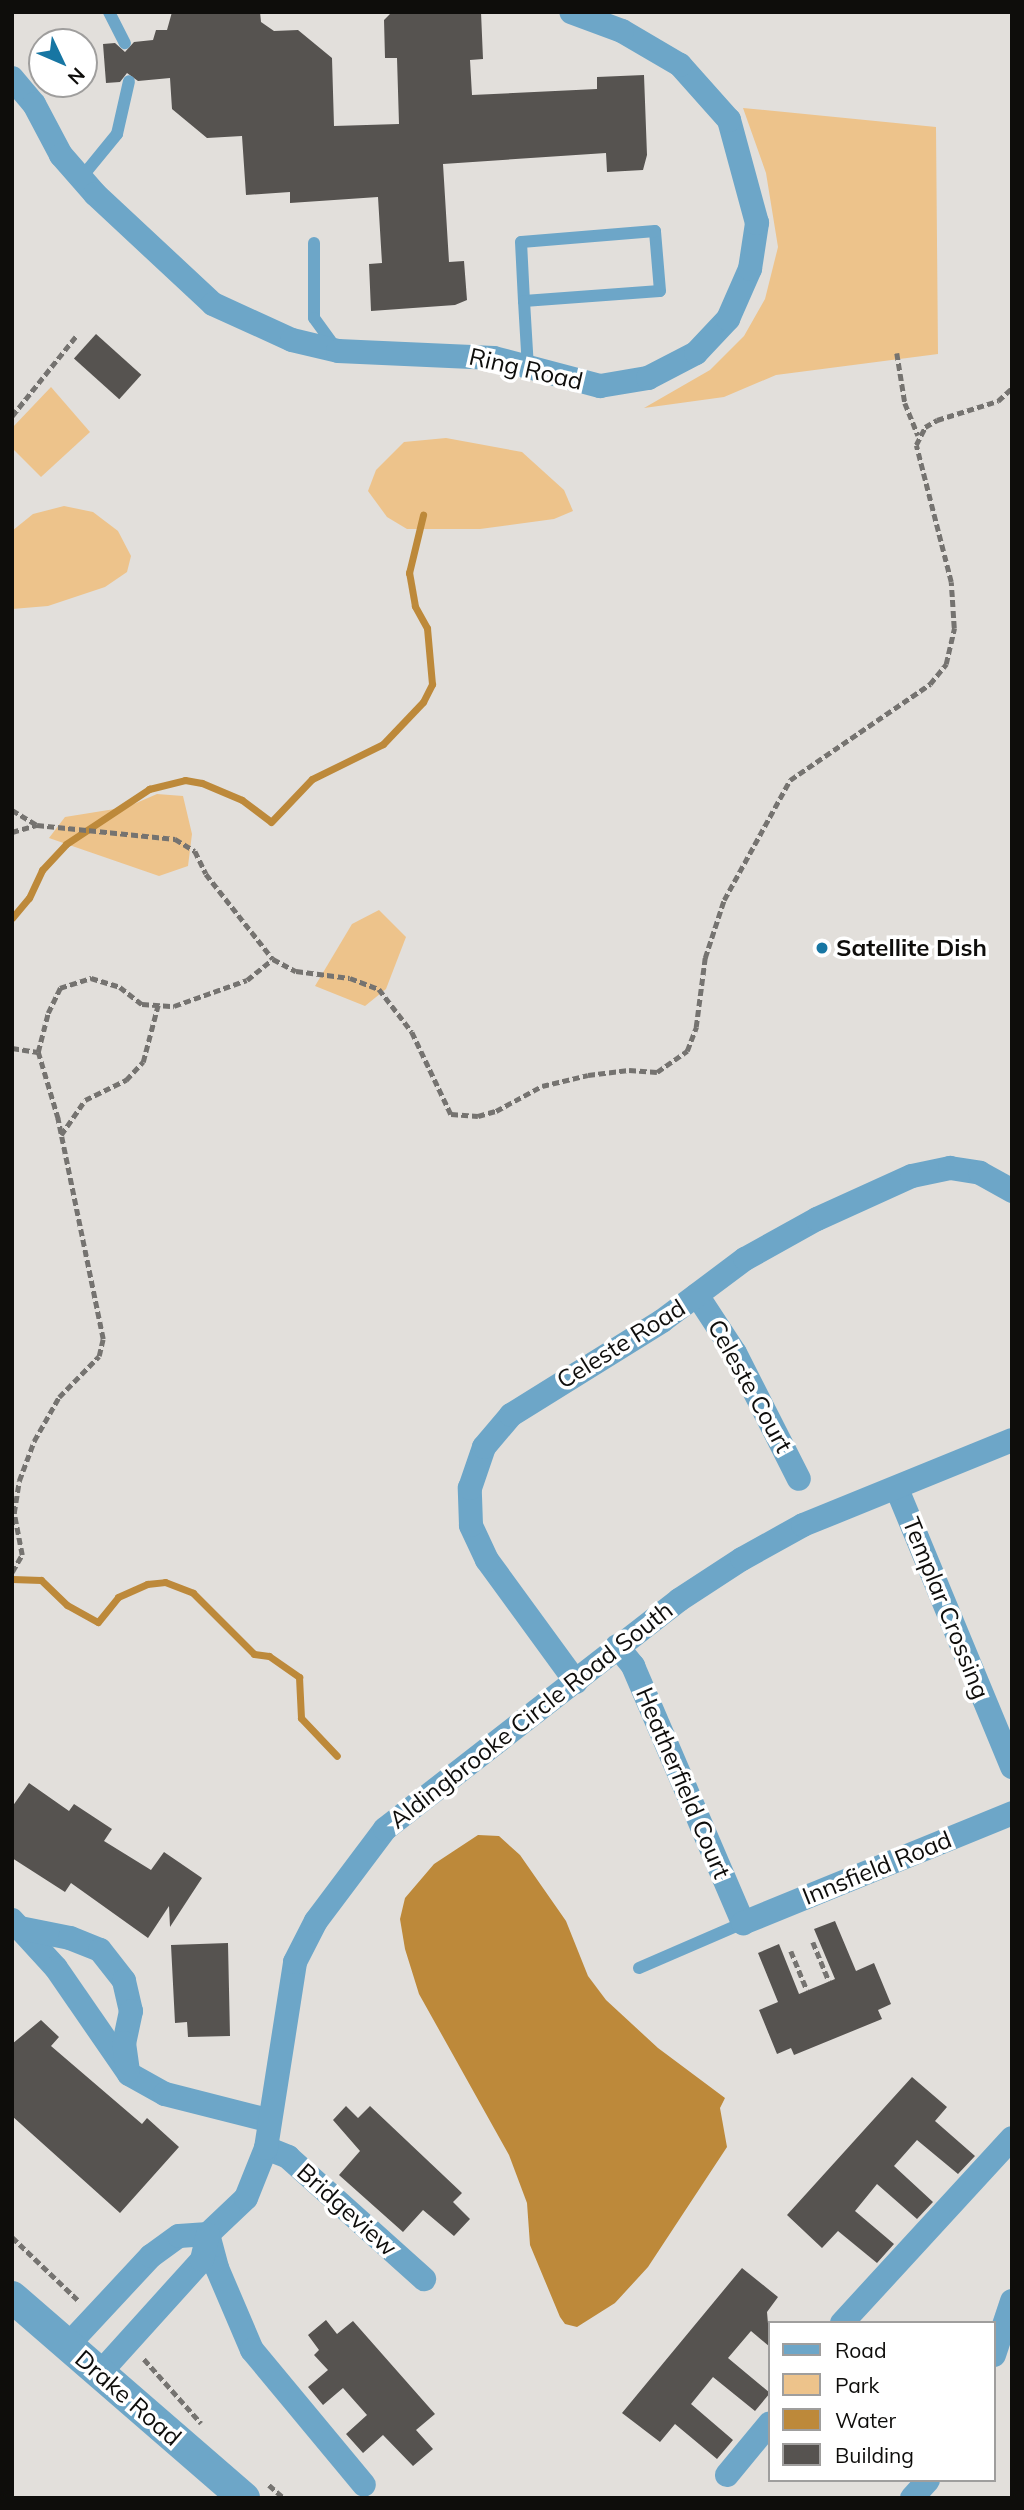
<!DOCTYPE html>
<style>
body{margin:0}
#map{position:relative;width:1024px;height:2510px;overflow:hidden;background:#e2dfdb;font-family:Mulish,sans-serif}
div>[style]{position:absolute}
.green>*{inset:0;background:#edc38b}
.water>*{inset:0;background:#bd893a}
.stream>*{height:7px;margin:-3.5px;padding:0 3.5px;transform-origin:3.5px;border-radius:3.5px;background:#bd893a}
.building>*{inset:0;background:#565350;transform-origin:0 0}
.path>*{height:4.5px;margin-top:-2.25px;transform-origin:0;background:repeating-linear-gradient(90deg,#757370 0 7px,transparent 0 10.5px)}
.service>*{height:12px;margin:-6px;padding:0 6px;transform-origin:6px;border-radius:6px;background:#6da6c8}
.minor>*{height:24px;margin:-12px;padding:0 12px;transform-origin:12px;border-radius:12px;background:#6da6c8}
.tertiary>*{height:32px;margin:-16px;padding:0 16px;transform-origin:16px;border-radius:16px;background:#6da6c8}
.dots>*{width:19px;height:19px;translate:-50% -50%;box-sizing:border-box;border:4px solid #fff;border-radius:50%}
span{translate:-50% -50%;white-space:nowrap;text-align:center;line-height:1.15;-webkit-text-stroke:7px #fff;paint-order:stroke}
.street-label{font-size:24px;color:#0e0d0b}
.poi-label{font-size:24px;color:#0e0d0b;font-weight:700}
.left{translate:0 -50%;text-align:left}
.frame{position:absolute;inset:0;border:14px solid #0e0d0b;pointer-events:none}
.legend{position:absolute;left:768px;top:2321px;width:228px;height:161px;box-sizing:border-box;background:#fff;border:2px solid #9f9e9d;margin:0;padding:9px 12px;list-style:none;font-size:21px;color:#0e0d0b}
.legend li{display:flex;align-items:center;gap:14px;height:35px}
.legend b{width:35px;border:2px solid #9f9e9d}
.north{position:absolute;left:28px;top:28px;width:70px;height:70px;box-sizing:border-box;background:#fff;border:2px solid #9f9e9d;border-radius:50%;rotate:134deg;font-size:19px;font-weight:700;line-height:28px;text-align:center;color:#0e0d0b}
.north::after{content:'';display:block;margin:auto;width:24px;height:32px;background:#1776a3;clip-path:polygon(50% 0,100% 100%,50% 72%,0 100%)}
</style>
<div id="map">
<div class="green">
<i style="clip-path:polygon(743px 108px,936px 127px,938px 354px,776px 375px,724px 397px,644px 408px,710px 370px,744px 336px,765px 299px,778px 247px,766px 173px)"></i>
<i style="clip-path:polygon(51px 387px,90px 432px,41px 477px,12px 448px,12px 428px)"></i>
<i style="clip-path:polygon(446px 438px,522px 452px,564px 490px,573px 511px,554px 519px,480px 529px,407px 529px,387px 517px,368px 491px,376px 470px,404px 442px)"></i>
<i style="clip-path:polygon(64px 506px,93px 512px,118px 531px,131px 556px,127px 572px,105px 587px,48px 606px,12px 609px,12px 531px,33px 514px)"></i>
<i style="clip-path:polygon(157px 794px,183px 796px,192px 834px,188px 866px,159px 876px,49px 838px,65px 817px,127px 807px)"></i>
<i style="clip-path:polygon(379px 910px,406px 937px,386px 989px,365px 1006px,315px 986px,352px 924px)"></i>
</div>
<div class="water">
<i style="clip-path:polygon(478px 1835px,499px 1836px,520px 1855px,566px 1921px,588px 1976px,606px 2000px,658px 2048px,725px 2098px,720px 2108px,727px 2147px,648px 2267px,615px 2303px,577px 2327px,565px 2324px,560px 2317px,530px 2245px,527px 2203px,509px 2155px,419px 1994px,405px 1949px,400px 1919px,405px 1898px,434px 1864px)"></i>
</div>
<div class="stream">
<i style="left:12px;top:918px;width:26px;rotate:-50deg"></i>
<i style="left:29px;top:898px;width:31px;rotate:-65deg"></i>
<i style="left:42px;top:870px;width:35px;rotate:-47deg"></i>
<i style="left:66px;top:844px;width:100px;rotate:-33.5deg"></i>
<i style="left:149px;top:789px;width:37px;rotate:-14deg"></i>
<i style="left:185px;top:780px;width:17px;rotate:10deg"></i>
<i style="left:202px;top:783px;width:43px;rotate:23deg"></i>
<i style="left:242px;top:800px;width:36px;rotate:37deg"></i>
<i style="left:271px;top:822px;width:59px;rotate:-46.4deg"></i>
<i style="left:312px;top:779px;width:79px;rotate:-26.2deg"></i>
<i style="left:383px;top:744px;width:58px;rotate:-46.4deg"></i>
<i style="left:423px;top:702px;width:20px;rotate:-63deg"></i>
<i style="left:432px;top:684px;width:56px;rotate:-95.1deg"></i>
<i style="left:427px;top:628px;width:25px;rotate:-119deg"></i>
<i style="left:415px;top:606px;width:34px;rotate:-100deg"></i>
<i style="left:409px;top:573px;width:60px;rotate:-76.4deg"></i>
<i style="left:12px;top:1579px;width:29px;rotate:2deg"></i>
<i style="left:41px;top:1580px;width:36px;rotate:44deg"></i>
<i style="left:67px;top:1605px;width:35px;rotate:29deg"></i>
<i style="left:98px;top:1622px;width:32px;rotate:-51deg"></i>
<i style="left:118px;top:1597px;width:32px;rotate:-24deg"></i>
<i style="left:147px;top:1584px;width:18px;rotate:-6deg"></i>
<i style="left:165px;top:1582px;width:30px;rotate:21deg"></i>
<i style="left:193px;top:1593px;width:86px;rotate:45deg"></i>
<i style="left:254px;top:1654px;width:15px;rotate:8deg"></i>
<i style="left:269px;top:1656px;width:37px;rotate:35deg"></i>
<i style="left:299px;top:1677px;width:41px;rotate:87.2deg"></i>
<i style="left:301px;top:1718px;width:52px;rotate:46.5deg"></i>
</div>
<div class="building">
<i style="clip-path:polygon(172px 12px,260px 12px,261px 22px,274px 31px,298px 30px,332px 58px,334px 126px,399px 124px,397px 58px,385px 58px,384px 20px,390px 14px,481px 12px,483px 59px,470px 60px,472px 95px,597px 89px,597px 77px,644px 75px,647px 155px,643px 170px,607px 172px,606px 153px,443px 164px,449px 262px,464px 261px,467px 300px,455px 305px,371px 311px,369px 264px,382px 263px,378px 197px,290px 203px,290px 192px,246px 195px,242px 136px,207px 138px,172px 109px,170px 78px,138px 81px,127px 73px,120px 82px,106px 83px,103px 44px,115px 43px,125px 52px,134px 42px,153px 40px,156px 30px,167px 30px)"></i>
<i style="left:96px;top:334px;width:61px;height:33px;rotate:42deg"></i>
<i style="clip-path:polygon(29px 1783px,69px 1811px,74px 1804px,112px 1829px,104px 1841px,151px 1870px,164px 1852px,202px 1878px,170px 1927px,169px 1906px,148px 1938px,71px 1883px,65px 1892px,12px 1858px,12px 1807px)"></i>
<i style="clip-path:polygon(835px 1921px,856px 1971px,874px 1963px,891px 2004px,878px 2010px,882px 2019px,794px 2055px,791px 2048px,777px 2054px,759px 2010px,778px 2002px,758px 1953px,779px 1944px,799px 1994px,835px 1979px,814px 1929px)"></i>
<i style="clip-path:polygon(228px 1943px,230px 2036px,188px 2037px,187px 2022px,175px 2023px,171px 1945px)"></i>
<i style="clip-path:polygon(41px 2020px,59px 2037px,51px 2046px,142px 2124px,147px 2118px,179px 2147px,120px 2213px,12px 2116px,12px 2044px)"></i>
<i style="clip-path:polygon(912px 2077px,947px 2107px,935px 2121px,975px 2156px,958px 2174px,917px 2140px,894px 2166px,933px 2202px,917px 2219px,877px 2184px,855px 2211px,894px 2244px,877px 2263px,838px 2231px,822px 2248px,787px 2215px)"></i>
<i style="clip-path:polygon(346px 2106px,358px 2118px,370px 2106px,462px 2193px,453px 2202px,470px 2219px,454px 2236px,423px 2210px,403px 2232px,339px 2175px,360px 2151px,333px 2120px)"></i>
<i style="clip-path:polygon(742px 2268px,778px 2297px,767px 2312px,770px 2347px,751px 2331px,728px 2358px,770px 2393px,755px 2411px,713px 2377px,691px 2404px,733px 2440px,717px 2459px,675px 2424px,660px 2442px,622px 2413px)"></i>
<i style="clip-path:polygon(326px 2320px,337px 2334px,353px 2321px,435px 2414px,416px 2430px,433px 2449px,413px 2466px,383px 2435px,363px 2453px,346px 2434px,367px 2415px,343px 2388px,323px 2405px,308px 2387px,328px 2370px,314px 2355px,319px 2350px,308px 2335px)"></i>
</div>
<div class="path">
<i style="left:897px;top:353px;width:51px;rotate:80.9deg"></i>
<i style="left:905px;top:403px;width:35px;rotate:68deg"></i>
<i style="left:12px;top:416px;width:102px;rotate:-51.3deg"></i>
<i style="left:12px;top:810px;width:29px;rotate:31deg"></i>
<i style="left:37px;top:825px;width:139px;rotate:5.8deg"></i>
<i style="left:175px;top:839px;width:23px;rotate:31deg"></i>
<i style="left:195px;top:851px;width:25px;rotate:64deg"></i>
<i style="left:206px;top:874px;width:108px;rotate:51.8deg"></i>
<i style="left:273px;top:959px;width:26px;rotate:28deg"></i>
<i style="left:296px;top:971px;width:54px;rotate:7.4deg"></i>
<i style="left:350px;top:978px;width:31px;rotate:21deg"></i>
<i style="left:379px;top:989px;width:54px;rotate:52.5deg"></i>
<i style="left:412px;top:1032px;width:91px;rotate:64.6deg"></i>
<i style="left:451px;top:1114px;width:27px;rotate:4deg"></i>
<i style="left:478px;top:1116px;width:19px;rotate:-16deg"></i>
<i style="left:496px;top:1111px;width:52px;rotate:-28.5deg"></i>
<i style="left:542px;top:1086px;width:47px;rotate:-13.4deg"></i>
<i style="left:588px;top:1075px;width:41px;rotate:-7deg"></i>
<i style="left:629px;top:1070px;width:28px;rotate:4deg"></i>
<i style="left:657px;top:1072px;width:37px;rotate:-35deg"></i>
<i style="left:687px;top:1051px;width:26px;rotate:-69deg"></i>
<i style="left:696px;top:1027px;width:70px;rotate:-82.6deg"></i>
<i style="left:705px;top:958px;width:61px;rotate:-71.9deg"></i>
<i style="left:724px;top:900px;width:137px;rotate:-61.2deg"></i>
<i style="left:790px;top:780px;width:170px;rotate:-34.4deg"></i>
<i style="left:930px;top:684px;width:26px;rotate:-51deg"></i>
<i style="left:946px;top:664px;width:37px;rotate:-77deg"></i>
<i style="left:954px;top:628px;width:46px;rotate:-93.7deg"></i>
<i style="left:951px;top:582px;width:141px;rotate:-104.3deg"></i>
<i style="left:916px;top:445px;width:20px;rotate:-63deg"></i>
<i style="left:925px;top:427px;width:14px;rotate:-30deg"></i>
<i style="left:937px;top:420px;width:64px;rotate:-17.3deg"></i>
<i style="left:998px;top:401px;width:19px;rotate:-43deg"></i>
<i style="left:12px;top:832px;width:26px;rotate:-16deg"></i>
<i style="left:12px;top:1048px;width:26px;rotate:9deg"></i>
<i style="left:61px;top:1135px;width:42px;rotate:-55.6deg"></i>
<i style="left:85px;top:1100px;width:46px;rotate:-26deg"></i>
<i style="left:126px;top:1080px;width:25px;rotate:-47deg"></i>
<i style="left:143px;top:1062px;width:59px;rotate:-75.3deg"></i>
<i style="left:12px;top:1572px;width:20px;rotate:-60deg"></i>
<i style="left:22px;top:1555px;width:43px;rotate:-100.8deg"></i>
<i style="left:14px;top:1513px;width:32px;rotate:-81deg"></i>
<i style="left:19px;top:1481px;width:43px;rotate:-69.4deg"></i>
<i style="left:34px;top:1441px;width:51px;rotate:-60.4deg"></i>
<i style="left:59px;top:1397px;width:57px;rotate:-45.7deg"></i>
<i style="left:99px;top:1356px;width:17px;rotate:-77deg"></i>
<i style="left:103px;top:1339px;width:225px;rotate:-101.6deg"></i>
<i style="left:58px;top:1119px;width:70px;rotate:-106.6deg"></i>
<i style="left:38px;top:1052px;width:40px;rotate:-75.6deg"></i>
<i style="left:48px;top:1013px;width:28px;rotate:-64deg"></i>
<i style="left:60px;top:988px;width:33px;rotate:-18deg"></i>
<i style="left:91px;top:978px;width:30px;rotate:17deg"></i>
<i style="left:120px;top:987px;width:28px;rotate:38deg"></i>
<i style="left:142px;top:1004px;width:32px;rotate:4deg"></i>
<i style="left:174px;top:1006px;width:77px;rotate:-19.6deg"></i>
<i style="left:247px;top:980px;width:33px;rotate:-39deg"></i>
<i style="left:813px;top:1942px;width:42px;rotate:67.7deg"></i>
<i style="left:791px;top:1951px;width:42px;rotate:67.7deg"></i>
<i style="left:12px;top:2237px;width:94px;rotate:43.7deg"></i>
<i style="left:144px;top:2359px;width:86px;rotate:48.3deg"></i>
<i style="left:269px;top:2485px;width:20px;rotate:41deg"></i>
</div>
<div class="service">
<i style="left:109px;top:12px;width:35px;rotate:63deg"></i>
<i style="left:81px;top:178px;width:57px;rotate:-50.7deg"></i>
<i style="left:117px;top:134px;width:54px;rotate:-77.2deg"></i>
<i style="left:314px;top:243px;width:75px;rotate:90deg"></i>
<i style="left:314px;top:318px;width:37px;rotate:54deg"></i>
<i style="left:524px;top:301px;width:136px;rotate:-4.2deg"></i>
<i style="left:660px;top:291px;width:60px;rotate:-94.8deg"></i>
<i style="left:655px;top:231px;width:134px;rotate:175.3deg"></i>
<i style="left:521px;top:242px;width:59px;rotate:87.1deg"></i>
<i style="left:524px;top:301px;width:67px;rotate:86.6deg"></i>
<i style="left:639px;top:1968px;width:113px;rotate:-23.4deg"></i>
</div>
<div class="minor">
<i style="left:12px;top:78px;width:34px;rotate:50deg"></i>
<i style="left:34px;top:104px;width:58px;rotate:62.1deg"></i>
<i style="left:61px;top:155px;width:52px;rotate:48.9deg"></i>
<i style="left:95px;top:194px;width:161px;rotate:43deg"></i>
<i style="left:213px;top:304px;width:87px;rotate:24.5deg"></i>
<i style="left:292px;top:340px;width:47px;rotate:13.4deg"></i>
<i style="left:338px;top:351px;width:156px;rotate:2.6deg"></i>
<i style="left:494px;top:358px;width:110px;rotate:14.8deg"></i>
<i style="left:600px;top:386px;width:49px;rotate:-9.5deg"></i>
<i style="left:648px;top:378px;width:54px;rotate:-27.5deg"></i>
<i style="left:696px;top:353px;width:47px;rotate:-46.7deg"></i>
<i style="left:728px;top:319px;width:55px;rotate:-66.3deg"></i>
<i style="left:750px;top:269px;width:47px;rotate:-81.3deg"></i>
<i style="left:757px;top:223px;width:107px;rotate:-105.2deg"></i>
<i style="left:729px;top:120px;width:74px;rotate:-131.7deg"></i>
<i style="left:680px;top:65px;width:67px;rotate:-149.6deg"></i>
<i style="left:622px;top:31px;width:54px;rotate:-159.6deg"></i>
<i style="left:697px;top:1295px;width:69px;rotate:56.8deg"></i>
<i style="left:735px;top:1353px;width:141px;rotate:63.1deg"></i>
<i style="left:897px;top:1489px;width:301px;rotate:67.5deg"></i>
<i style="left:617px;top:1646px;width:26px;rotate:51deg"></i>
<i style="left:633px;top:1666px;width:280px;rotate:66.8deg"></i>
<i style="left:743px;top:1923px;width:291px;rotate:-22.2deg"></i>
<i style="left:576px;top:1682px;width:151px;rotate:-126.1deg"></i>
<i style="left:487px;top:1560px;width:38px;rotate:-115deg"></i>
<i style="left:471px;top:1525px;width:37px;rotate:-92deg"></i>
<i style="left:470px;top:1488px;width:43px;rotate:-71.1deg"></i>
<i style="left:484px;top:1447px;width:42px;rotate:-49.8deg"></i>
<i style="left:511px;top:1415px;width:178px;rotate:-31.9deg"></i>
<i style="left:662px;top:1321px;width:104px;rotate:-36.8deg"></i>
<i style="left:745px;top:1259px;width:82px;rotate:-29.1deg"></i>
<i style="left:817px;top:1219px;width:104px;rotate:-24.4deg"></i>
<i style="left:912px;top:1176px;width:39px;rotate:-12deg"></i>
<i style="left:950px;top:1168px;width:30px;rotate:9deg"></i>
<i style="left:980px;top:1173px;width:37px;rotate:29deg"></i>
<i style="left:12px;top:1920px;width:65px;rotate:47.5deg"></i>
<i style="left:56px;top:1968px;width:129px;rotate:55.4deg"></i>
<i style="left:129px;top:2074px;width:41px;rotate:29.1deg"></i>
<i style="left:165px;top:2094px;width:106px;rotate:14.2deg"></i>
<i style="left:20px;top:1928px;width:51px;rotate:11.3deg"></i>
<i style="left:70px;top:1938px;width:32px;rotate:22deg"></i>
<i style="left:100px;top:1950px;width:39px;rotate:52deg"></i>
<i style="left:124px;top:1981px;width:31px;rotate:77deg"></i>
<i style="left:131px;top:2011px;width:33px;rotate:102deg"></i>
<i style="left:124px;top:2043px;width:27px;rotate:82deg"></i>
<i style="left:266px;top:2148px;width:24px;rotate:22deg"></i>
<i style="left:288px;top:2157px;width:183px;rotate:41.9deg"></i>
<i style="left:208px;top:2234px;width:35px;rotate:75deg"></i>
<i style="left:217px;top:2268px;width:89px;rotate:66.9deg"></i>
<i style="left:252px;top:2350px;width:175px;rotate:50.3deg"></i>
<i style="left:842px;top:2323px;width:251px;rotate:-47.4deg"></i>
<i style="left:67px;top:2346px;width:123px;rotate:-47deg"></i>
<i style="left:151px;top:2256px;width:34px;rotate:-36deg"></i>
<i style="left:179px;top:2236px;width:29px;rotate:-4deg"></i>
<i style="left:208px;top:2234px;width:52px;rotate:-43.5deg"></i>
<i style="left:246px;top:2198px;width:54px;rotate:-68.2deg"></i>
<i style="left:266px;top:2148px;width:188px;rotate:-81.1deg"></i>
<i style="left:295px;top:1962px;width:46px;rotate:-62.9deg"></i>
<i style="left:316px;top:1921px;width:115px;rotate:-53.1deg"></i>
<i style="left:385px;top:1829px;width:373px;rotate:-37.9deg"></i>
<i style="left:679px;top:1600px;width:75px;rotate:-33.1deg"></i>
<i style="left:742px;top:1559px;width:70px;rotate:-29.1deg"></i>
<i style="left:803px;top:1525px;width:226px;rotate:-22.1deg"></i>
<i style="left:994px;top:2355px;width:57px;rotate:-71.6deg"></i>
<i style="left:99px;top:2374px;width:154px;rotate:-47.9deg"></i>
<i style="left:202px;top:2260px;width:26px;rotate:-77deg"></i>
<i style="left:727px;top:2475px;width:67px;rotate:-50.4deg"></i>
<i style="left:912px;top:2498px;width:24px;rotate:-48deg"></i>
</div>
<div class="tertiary">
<i style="left:12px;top:2297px;width:307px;rotate:40.9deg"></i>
</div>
<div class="dots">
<i style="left:822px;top:948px;background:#1776a3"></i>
</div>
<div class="street-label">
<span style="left:526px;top:369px;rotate:13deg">Ring Road</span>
<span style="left:621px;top:1344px;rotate:-32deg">Celeste Road</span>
<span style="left:750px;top:1386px;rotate:61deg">Celeste Court</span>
<span style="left:946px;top:1608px;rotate:68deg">Templar Crossing</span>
<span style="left:531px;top:1715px;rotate:-38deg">Aldingbrooke Circle Road South</span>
<span style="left:683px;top:1783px;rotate:67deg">Heatherfield Court</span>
<span style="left:877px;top:1868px;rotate:-22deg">Innsfield Road</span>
<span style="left:347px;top:2210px;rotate:42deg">Bridgeview</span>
<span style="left:128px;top:2398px;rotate:41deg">Drake Road</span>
</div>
<div class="poi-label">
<span class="left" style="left:836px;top:948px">Satellite Dish</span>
</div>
<div class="frame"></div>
<ul class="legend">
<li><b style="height:9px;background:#6da6c8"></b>Road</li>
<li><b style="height:19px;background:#edc38b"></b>Park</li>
<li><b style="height:19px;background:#bd893a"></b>Water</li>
<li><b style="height:19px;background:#565350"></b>Building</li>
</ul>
<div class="north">N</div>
</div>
